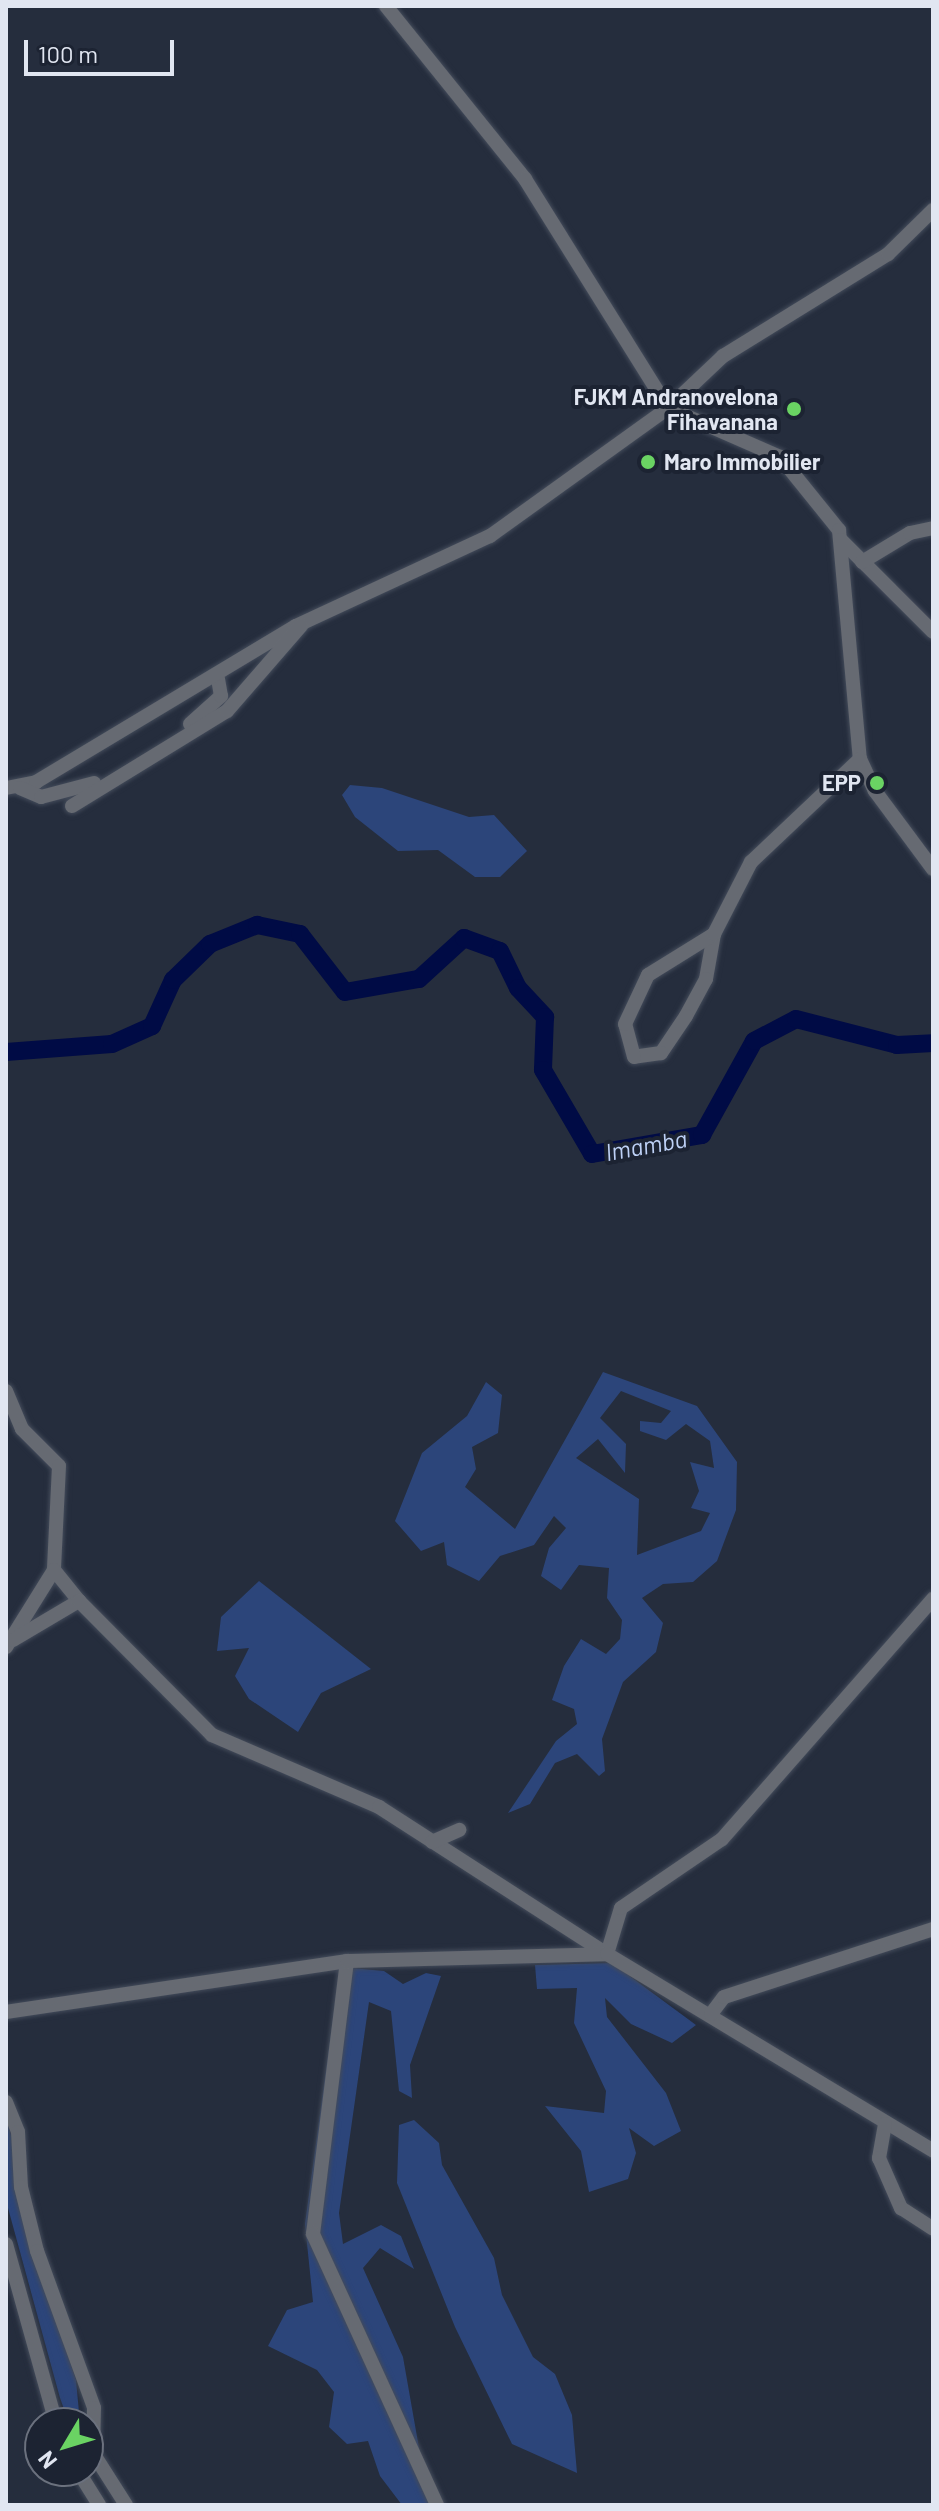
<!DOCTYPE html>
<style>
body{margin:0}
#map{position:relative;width:939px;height:2511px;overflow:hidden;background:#252d3d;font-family:Barlow,sans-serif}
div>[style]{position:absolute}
.green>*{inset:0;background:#2c457a}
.river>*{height:18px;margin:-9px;padding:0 9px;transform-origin:9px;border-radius:9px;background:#000b45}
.roads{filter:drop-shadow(0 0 2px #434b5a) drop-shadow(0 0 2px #434b5a)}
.minor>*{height:14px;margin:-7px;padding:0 7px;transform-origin:7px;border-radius:7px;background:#666a72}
.dots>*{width:22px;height:22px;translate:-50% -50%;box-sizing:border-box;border:4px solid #1c2332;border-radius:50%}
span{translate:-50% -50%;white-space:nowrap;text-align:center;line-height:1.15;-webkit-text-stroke:8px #1c2332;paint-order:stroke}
.poi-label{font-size:22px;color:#e1e6f1;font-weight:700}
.right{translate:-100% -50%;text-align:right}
.left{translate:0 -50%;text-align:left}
.water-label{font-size:24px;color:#bed1f6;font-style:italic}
.frame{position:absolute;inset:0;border:8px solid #e1e6f1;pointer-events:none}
.north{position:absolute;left:24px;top:2407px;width:80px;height:80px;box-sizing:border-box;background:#1c2332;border:2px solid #6b717e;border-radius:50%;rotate:232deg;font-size:22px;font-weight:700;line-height:32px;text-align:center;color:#e1e6f1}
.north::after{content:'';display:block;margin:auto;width:28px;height:36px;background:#6ad363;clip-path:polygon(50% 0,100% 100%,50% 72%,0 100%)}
.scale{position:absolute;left:24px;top:40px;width:150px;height:36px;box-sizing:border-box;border:4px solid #e1e6f1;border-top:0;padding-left:10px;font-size:24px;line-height:28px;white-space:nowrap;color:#e1e6f1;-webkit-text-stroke:6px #1c2332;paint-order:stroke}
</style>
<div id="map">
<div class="green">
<i style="clip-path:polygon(350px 785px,382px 788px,469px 817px,494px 815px,527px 851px,500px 877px,475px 877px,438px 850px,398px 851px,355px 817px,342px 795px)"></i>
<i style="clip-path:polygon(evenodd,603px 1372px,697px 1406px,737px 1462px,736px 1510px,717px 1561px,693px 1582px,663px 1584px,642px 1598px,663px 1623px,656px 1652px,623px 1682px,602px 1739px,605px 1771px,599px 1776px,577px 1754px,555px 1763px,530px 1804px,508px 1813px,556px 1741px,577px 1724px,574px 1709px,552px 1700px,564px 1666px,581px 1639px,606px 1654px,620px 1639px,622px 1620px,607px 1598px,609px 1568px,579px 1565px,561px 1590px,541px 1576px,549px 1548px,566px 1528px,554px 1516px,534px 1545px,500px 1556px,479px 1581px,447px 1565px,444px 1542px,421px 1551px,395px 1521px,422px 1453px,467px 1416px,486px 1382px,502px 1395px,498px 1433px,472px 1447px,476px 1469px,465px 1487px,515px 1529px,603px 1372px,621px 1391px,671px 1411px,661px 1423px,640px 1421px,640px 1431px,666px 1440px,686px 1424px,710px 1441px,714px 1468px,690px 1462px,699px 1491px,691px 1508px,710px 1513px,701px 1531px,637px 1555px,639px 1499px,576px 1458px,598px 1439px,625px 1473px,626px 1444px,600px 1418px,621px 1391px)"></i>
<i style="clip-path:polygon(259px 1581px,371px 1669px,321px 1693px,298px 1732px,249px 1699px,235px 1676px,249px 1648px,217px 1651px,221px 1617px)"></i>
<i style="clip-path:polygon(612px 1963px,696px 2025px,672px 2043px,631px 2024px,605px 1998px,607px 2017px,666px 2093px,681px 2131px,654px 2146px,629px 2128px,636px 2153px,628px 2179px,589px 2192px,581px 2151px,545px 2106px,604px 2113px,606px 2091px,574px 2023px,577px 1988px,537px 1989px,535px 1965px)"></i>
<i style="clip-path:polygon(340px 1967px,384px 1971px,403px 1984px,426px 1973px,441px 1976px,410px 2065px,412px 2098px,399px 2091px,391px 2011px,369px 2002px,339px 2213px,343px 2244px,381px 2225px,401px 2236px,414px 2269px,380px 2248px,363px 2268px,403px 2357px,429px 2505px,402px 2505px,380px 2476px,368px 2441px,347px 2444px,329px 2427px,334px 2392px,317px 2370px,268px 2346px,287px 2310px,313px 2302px,305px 2224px)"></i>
<i style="clip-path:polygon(6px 2109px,32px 2251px,76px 2380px,80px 2423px,69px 2423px,60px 2398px,8px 2208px)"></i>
<i style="clip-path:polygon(414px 2120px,439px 2143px,442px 2165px,494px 2258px,502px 2295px,533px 2357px,555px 2374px,572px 2415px,577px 2473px,512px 2444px,455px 2327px,397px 2183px,399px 2125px)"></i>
</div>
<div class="river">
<i style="left:6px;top:1052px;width:106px;rotate:-4.3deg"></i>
<i style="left:112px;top:1044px;width:44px;rotate:-24.2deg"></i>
<i style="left:152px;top:1026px;width:51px;rotate:-65.5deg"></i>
<i style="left:173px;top:980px;width:52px;rotate:-44.2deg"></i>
<i style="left:210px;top:944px;width:51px;rotate:-22deg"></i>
<i style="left:257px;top:925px;width:44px;rotate:11.8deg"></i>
<i style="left:300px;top:934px;width:73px;rotate:52.2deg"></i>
<i style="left:345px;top:992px;width:75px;rotate:-10deg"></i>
<i style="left:419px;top:979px;width:61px;rotate:-42.3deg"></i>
<i style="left:464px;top:938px;width:38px;rotate:20deg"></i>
<i style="left:500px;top:951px;width:41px;rotate:64.1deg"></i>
<i style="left:518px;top:988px;width:40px;rotate:47deg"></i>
<i style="left:545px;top:1017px;width:53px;rotate:92.2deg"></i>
<i style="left:543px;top:1070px;width:97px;rotate:59.7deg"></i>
<i style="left:592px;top:1154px;width:112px;rotate:-9.8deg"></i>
<i style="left:702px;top:1135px;width:107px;rotate:-61deg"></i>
<i style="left:754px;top:1041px;width:47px;rotate:-27.6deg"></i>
<i style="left:796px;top:1019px;width:104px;rotate:14.4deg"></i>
<i style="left:897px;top:1045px;width:36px;rotate:-3deg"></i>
</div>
<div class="roads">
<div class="minor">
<i style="left:386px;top:6px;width:222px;rotate:51.2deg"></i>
<i style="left:525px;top:179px;width:270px;rotate:58deg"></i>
<i style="left:668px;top:408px;width:122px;rotate:23.6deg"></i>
<i style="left:780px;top:457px;width:94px;rotate:51.1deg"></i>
<i style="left:839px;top:530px;width:230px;rotate:84.8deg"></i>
<i style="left:860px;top:759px;width:35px;rotate:65deg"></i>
<i style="left:875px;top:791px;width:97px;rotate:53.4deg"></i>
<i style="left:841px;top:540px;width:130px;rotate:45deg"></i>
<i style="left:862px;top:562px;width:56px;rotate:-31.1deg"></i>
<i style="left:910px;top:533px;width:24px;rotate:-12deg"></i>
<i style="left:190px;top:724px;width:42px;rotate:-42.1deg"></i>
<i style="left:221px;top:696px;width:22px;rotate:-100deg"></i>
<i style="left:6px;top:788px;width:31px;rotate:-11deg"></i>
<i style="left:36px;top:782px;width:303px;rotate:-31deg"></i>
<i style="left:296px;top:626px;width:214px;rotate:-24.9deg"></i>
<i style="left:490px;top:536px;width:219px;rotate:-35.7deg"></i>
<i style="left:668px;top:408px;width:76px;rotate:-43.4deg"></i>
<i style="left:723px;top:356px;width:194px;rotate:-31.7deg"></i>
<i style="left:888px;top:254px;width:63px;rotate:-44.4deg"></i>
<i style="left:20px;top:788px;width:23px;rotate:23deg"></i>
<i style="left:41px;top:797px;width:55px;rotate:-14.8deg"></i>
<i style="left:72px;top:806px;width:182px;rotate:-31.5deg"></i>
<i style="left:227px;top:711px;width:113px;rotate:-49deg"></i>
<i style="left:714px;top:934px;width:46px;rotate:100.1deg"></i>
<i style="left:706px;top:979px;width:42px;rotate:118.4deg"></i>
<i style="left:686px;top:1016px;width:45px;rotate:124deg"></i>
<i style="left:661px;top:1053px;width:27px;rotate:172deg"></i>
<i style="left:634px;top:1057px;width:34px;rotate:-105deg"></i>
<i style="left:625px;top:1024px;width:54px;rotate:-64.9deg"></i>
<i style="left:648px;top:975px;width:78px;rotate:-31.8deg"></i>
<i style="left:714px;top:934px;width:81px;rotate:-62.8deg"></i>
<i style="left:751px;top:862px;width:150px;rotate:-43.4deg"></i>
<i style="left:6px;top:1391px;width:41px;rotate:67.2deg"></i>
<i style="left:22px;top:1429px;width:52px;rotate:45deg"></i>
<i style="left:59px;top:1466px;width:104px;rotate:92.8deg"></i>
<i style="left:54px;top:1570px;width:91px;rotate:121.9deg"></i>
<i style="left:54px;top:1570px;width:40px;rotate:51deg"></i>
<i style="left:13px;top:1640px;width:77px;rotate:-30.6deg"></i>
<i style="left:79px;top:1601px;width:189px;rotate:45.2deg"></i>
<i style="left:212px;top:1735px;width:182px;rotate:23.3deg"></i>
<i style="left:379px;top:1807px;width:271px;rotate:32.8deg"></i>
<i style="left:607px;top:1954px;width:48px;rotate:-73.1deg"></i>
<i style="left:621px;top:1908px;width:122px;rotate:-34.3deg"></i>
<i style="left:722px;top:1839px;width:320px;rotate:-48.7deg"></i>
<i style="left:432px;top:1842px;width:30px;rotate:-24deg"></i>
<i style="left:347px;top:1961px;width:275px;rotate:97.1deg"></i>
<i style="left:313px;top:2234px;width:298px;rotate:65.4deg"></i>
<i style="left:6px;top:2012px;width:345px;rotate:-8.5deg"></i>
<i style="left:347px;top:1961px;width:260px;rotate:-1.5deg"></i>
<i style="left:607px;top:1954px;width:381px;rotate:31.1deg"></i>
<i style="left:711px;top:2014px;width:21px;rotate:-53deg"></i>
<i style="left:724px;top:1997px;width:220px;rotate:-18deg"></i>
<i style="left:6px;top:2102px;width:32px;rotate:68deg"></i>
<i style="left:18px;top:2132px;width:55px;rotate:86.9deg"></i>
<i style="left:21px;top:2187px;width:66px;rotate:76deg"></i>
<i style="left:37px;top:2251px;width:167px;rotate:70deg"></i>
<i style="left:94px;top:2408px;width:45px;rotate:91.3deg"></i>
<i style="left:93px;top:2453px;width:62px;rotate:57.6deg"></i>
<i style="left:885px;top:2124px;width:35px;rotate:100deg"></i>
<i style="left:879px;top:2158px;width:55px;rotate:66.3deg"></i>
<i style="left:901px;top:2208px;width:38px;rotate:33deg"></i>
<i style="left:6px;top:2244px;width:186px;rotate:74.4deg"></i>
<i style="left:78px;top:2471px;width:40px;rotate:58deg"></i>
</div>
</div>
<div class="dots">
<i style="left:794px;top:409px;background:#6ad363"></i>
<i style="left:648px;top:462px;background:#6ad363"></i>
<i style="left:877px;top:783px;background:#6ad363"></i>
</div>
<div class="poi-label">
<span class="right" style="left:778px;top:409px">FJKM Andranovelona<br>Fihavanana</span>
<span class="left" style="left:664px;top:462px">Maro Immobilier</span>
<span class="right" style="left:861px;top:783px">EPP</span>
</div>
<div class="water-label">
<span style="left:646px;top:1145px;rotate:-10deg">Imamba</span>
</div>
<div class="frame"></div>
<div class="north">N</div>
<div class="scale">100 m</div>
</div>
